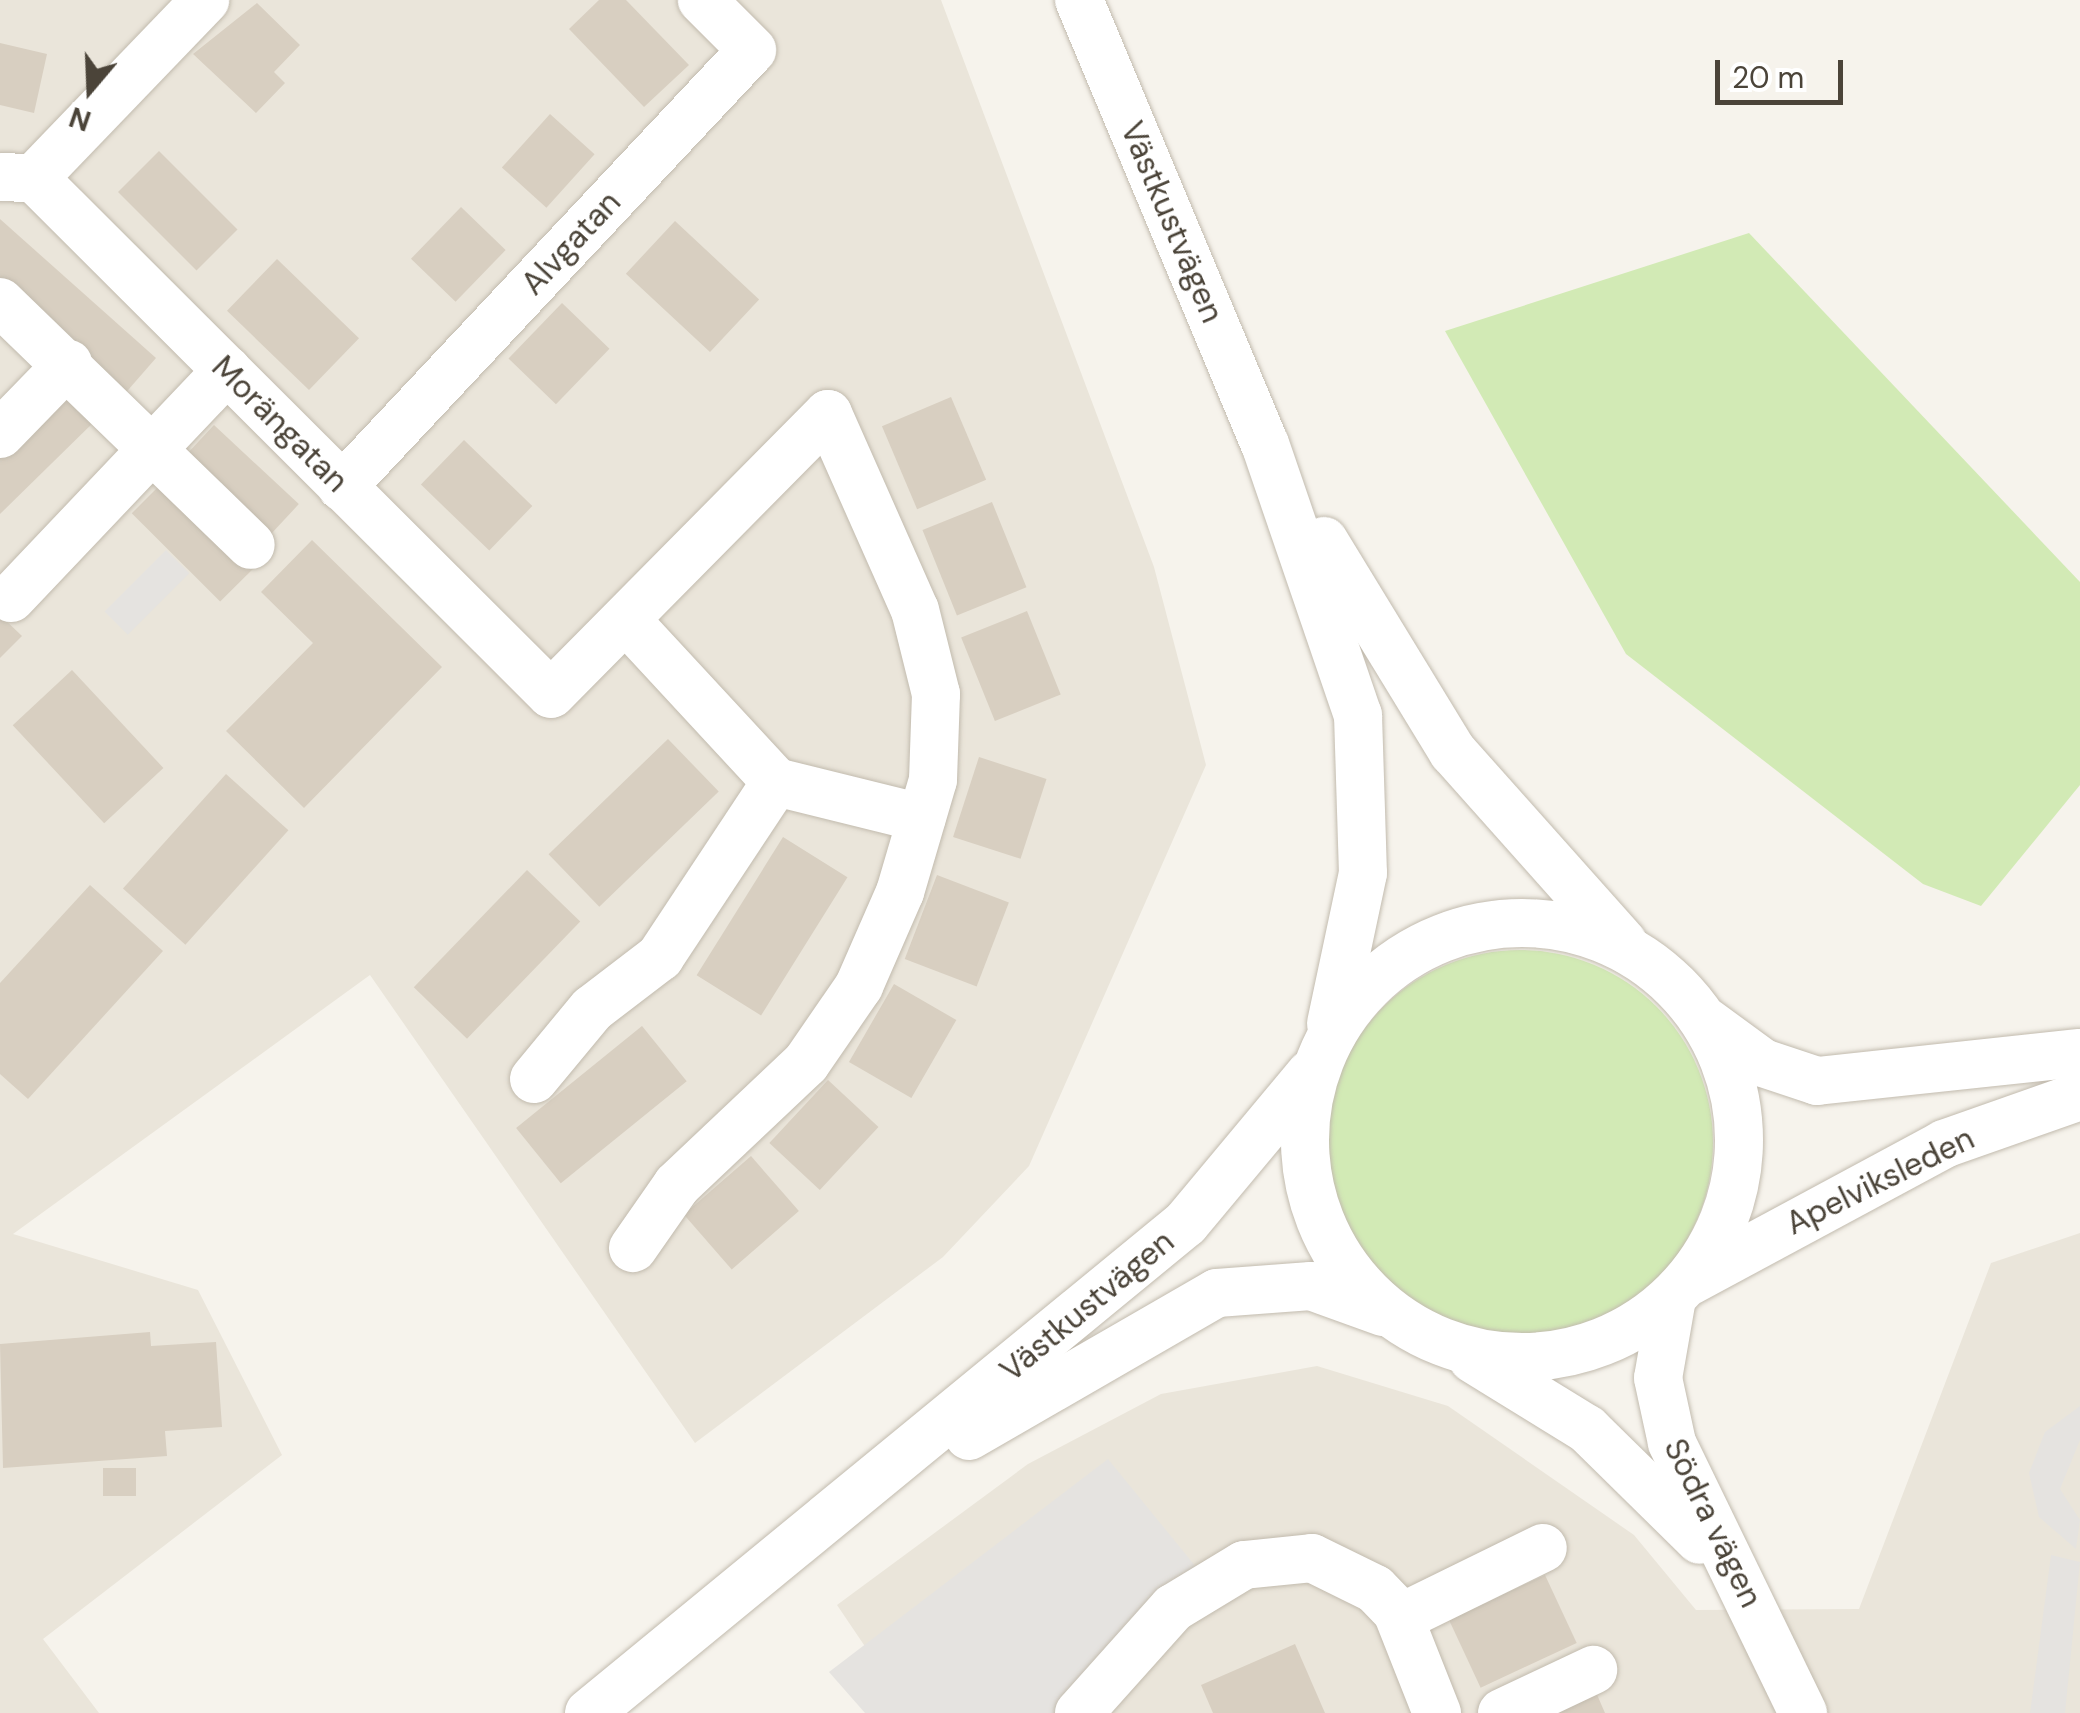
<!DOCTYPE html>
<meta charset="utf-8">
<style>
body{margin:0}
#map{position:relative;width:2080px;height:1713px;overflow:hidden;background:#f6f3ec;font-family:"DM Sans",sans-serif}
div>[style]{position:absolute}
.residential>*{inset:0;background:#eae5da}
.green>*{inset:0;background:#d2eab5}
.round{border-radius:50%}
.parking>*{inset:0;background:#e5e3e0;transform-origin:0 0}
.building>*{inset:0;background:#d8cfc1;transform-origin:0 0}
.roads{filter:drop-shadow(0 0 2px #c2bbae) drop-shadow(0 0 2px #c2bbae)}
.minor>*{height:48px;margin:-24px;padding:0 24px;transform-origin:24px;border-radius:24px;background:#fff}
.minor>.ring{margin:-24px;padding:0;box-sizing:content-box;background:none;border:48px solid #fff;border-radius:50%}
span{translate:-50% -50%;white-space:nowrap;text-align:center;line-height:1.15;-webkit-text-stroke:9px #fff;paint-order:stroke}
.street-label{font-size:32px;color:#4b4439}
.north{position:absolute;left:40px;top:40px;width:100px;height:100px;-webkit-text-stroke:8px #fff;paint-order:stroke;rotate:199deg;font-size:28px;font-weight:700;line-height:40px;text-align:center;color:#4b4439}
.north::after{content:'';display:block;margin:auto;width:35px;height:45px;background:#4b4439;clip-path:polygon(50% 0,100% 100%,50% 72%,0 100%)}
.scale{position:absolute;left:1715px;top:60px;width:128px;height:45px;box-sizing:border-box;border:5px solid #4b4439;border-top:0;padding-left:12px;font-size:30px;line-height:35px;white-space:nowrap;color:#4b4439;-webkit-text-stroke:8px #fff;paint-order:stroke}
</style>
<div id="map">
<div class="residential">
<i style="clip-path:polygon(0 0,941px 0,1154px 567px,1206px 765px,1029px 1166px,943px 1257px,695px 1443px,370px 975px,13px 1234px,198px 1290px,282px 1455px,43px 1639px,99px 1713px,0 1713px)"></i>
<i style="clip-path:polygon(2080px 1233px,2080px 1713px,910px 1713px,837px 1605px,1028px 1464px,1161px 1394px,1317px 1366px,1448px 1406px,1634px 1535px,1696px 1610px,1859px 1609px,1991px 1263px)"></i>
</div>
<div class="green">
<i style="clip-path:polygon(1749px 233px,2080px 582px,2080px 785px,1981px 906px,1923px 884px,1626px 654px,1445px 331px)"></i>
<i class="round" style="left:1327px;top:950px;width:386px;height:386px"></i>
</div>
<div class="parking">
<i style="left:166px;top:550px;width:33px;height:87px;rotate:45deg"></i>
<i style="clip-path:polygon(2080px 1406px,2080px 1440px,2060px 1489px,2080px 1520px,2076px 1549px,2039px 1517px,2029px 1473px,2045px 1432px)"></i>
<i style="clip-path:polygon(1108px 1459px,1201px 1573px,1067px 1713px,865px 1713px,829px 1672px)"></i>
<i style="clip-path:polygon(2051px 1555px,2080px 1562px,2065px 1713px,2030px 1713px)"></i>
</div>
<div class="building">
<i style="clip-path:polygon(599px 0,626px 0,689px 65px,644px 107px,569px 29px)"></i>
<i style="clip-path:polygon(257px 3px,300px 45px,274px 72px,285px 83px,256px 113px,193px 54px)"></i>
<i style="clip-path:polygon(0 43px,47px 54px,34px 113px,0 105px)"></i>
<i style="left:550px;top:114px;width:60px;height:72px;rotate:42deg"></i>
<i style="left:159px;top:151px;width:111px;height:58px;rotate:45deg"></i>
<i style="left:461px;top:207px;width:62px;height:72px;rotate:44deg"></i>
<i style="clip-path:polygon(0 219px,156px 358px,122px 397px,0 284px)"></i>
<i style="left:675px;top:221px;width:115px;height:72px;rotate:43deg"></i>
<i style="left:277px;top:259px;width:114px;height:72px;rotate:44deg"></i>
<i style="left:562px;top:303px;width:66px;height:77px;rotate:44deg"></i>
<i style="clip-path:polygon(63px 386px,99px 417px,0 514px,0 454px)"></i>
<i style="left:951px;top:397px;width:90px;height:75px;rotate:67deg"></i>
<i style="left:214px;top:425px;width:116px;height:48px;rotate:43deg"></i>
<i style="left:464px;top:440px;width:95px;height:62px;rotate:44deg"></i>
<i style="left:165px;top:480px;width:125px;height:47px;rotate:45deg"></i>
<i style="left:992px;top:502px;width:92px;height:75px;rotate:68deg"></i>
<i style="clip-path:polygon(312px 540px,442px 667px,304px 808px,226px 731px,313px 643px,261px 592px)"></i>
<i style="left:1027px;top:611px;width:90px;height:71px;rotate:68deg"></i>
<i style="clip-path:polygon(0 615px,22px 636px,0 658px)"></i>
<i style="left:72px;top:670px;width:134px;height:81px;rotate:47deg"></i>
<i style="left:668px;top:739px;width:73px;height:166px;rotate:46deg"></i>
<i style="left:979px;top:757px;width:71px;height:84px;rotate:18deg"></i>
<i style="left:226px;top:774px;width:84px;height:154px;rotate:42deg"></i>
<i style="left:783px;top:837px;width:76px;height:163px;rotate:32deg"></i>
<i style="left:527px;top:870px;width:74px;height:163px;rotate:44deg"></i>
<i style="left:937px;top:875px;width:77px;height:90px;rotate:21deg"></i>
<i style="clip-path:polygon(90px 885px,163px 951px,28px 1099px,0 1074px,0 983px)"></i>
<i style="left:894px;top:984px;width:72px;height:90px;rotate:30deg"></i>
<i style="left:642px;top:1026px;width:71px;height:162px;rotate:51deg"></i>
<i style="left:828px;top:1080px;width:69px;height:86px;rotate:43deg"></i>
<i style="left:751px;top:1156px;width:73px;height:89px;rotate:49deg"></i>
<i style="clip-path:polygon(150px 1332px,151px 1346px,216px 1342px,222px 1427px,165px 1431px,167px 1456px,3px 1468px,0 1344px)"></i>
<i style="left:103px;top:1468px;width:33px;height:28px"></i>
<i style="left:1545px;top:1575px;width:75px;height:106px;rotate:65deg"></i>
<i style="clip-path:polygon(1295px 1644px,1325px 1713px,1213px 1713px,1201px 1685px)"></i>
<i style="clip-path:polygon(1595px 1690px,1605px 1713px,1541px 1713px)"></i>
</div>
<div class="roads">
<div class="minor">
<i style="left:1079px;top:0;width:481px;rotate:67.3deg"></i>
<i style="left:1265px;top:444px;width:287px;rotate:71.1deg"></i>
<i style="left:1358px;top:715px;width:158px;rotate:88.2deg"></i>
<i style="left:1363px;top:873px;width:154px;rotate:102deg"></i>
<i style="left:0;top:177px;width:34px;rotate:2deg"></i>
<i style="left:34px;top:178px;width:730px;rotate:44.94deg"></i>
<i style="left:551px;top:694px;width:394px;rotate:-45.3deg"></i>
<i style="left:828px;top:414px;width:214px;rotate:66.1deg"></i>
<i style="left:915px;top:610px;width:87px;rotate:76deg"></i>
<i style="left:936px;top:694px;width:86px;rotate:92deg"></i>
<i style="left:933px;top:780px;width:117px;rotate:106.4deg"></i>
<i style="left:900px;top:892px;width:103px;rotate:113.6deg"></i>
<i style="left:859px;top:986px;width:93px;rotate:124.5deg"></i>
<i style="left:806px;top:1063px;width:178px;rotate:136.6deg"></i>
<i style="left:677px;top:1185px;width:77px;rotate:124.9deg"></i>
<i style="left:34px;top:178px;width:247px;rotate:-46.1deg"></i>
<i style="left:0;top:302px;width:349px;rotate:44.1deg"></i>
<i style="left:0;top:434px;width:98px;rotate:-45.8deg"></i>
<i style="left:342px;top:487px;width:599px;rotate:-46.83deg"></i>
<i style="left:752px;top:50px;width:71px;rotate:-135deg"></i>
<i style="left:1324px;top:541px;width:247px;rotate:58.6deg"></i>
<i style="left:1453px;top:752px;width:256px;rotate:48.3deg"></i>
<i style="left:11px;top:598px;width:314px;rotate:-46.5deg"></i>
<i style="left:627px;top:621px;width:219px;rotate:47.2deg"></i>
<i style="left:776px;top:782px;width:150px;rotate:13.9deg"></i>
<i class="ring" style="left:1305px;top:923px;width:386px;height:386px"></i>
<i style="left:1707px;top:1022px;width:69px;rotate:36.2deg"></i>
<i style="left:1763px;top:1063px;width:57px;rotate:18.4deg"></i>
<i style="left:1817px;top:1081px;width:264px;rotate:-6.1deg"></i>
<i style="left:534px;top:1079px;width:91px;rotate:-50.4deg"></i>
<i style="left:592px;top:1009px;width:86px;rotate:-37.4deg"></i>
<i style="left:660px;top:957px;width:210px;rotate:-56.5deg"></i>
<i style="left:1690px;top:1281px;width:289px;rotate:-28.3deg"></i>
<i style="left:1944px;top:1144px;width:144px;rotate:-19.4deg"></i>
<i style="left:1672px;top:1298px;width:81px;rotate:99.9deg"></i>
<i style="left:1658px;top:1378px;width:66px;rotate:77.8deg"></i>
<i style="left:1672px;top:1443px;width:300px;rotate:64.1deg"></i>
<i style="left:1473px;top:1359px;width:134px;rotate:31.6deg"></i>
<i style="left:1587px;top:1429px;width:158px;rotate:44.5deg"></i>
<i style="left:969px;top:1436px;width:286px;rotate:-30deg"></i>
<i style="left:1217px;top:1293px;width:94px;rotate:-4.3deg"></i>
<i style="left:1311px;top:1286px;width:77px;rotate:19.9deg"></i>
<i style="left:1400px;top:1618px;width:159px;rotate:-26.1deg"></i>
<i style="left:589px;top:1713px;width:772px;rotate:-39.38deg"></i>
<i style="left:1186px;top:1223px;width:194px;rotate:-50.2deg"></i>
<i style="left:1079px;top:1713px;width:141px;rotate:-48.2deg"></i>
<i style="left:1173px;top:1608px;width:83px;rotate:-31.2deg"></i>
<i style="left:1244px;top:1565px;width:68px;rotate:-5.9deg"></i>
<i style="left:1312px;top:1558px;width:70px;rotate:26.2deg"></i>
<i style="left:1375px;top:1589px;width:32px;rotate:46deg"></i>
<i style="left:1397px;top:1612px;width:109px;rotate:68.4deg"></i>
<i style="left:1502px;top:1713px;width:101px;rotate:-25.3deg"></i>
</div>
</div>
<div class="street-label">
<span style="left:1172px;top:222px;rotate:67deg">Västkustvägen</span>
<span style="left:571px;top:243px;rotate:-47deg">Alvgatan</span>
<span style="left:280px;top:424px;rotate:45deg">Morängatan</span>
<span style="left:1880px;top:1181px;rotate:-26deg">Apelviksleden</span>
<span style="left:1087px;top:1306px;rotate:-40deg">Västkustvägen</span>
<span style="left:1713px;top:1523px;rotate:64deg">Södra vägen</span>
</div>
<div class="north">N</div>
<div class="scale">20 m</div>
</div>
